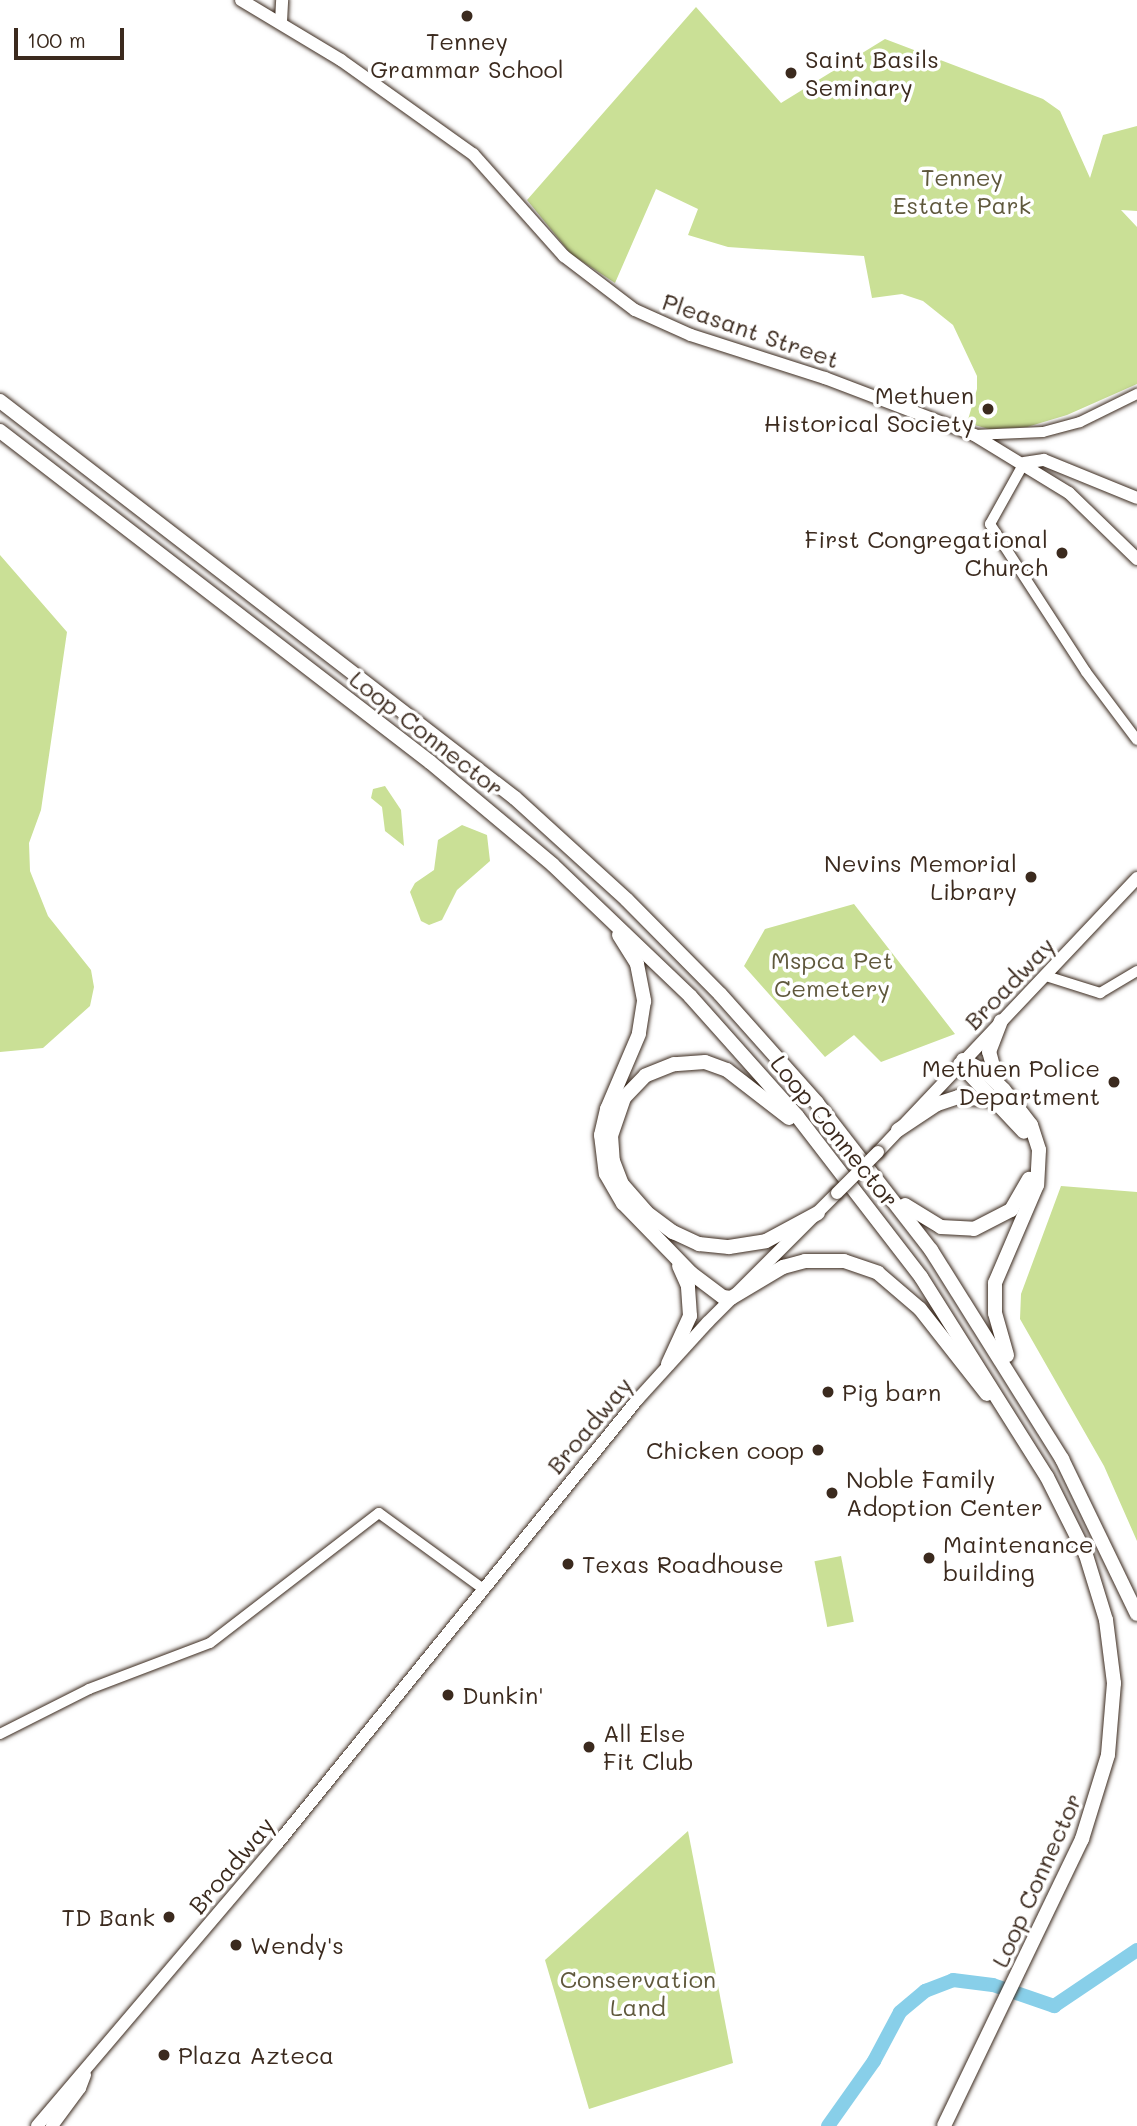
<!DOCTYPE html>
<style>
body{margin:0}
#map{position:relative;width:1137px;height:2126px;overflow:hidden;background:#fff;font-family:Mali,sans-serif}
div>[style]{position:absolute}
.green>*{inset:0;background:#cae096;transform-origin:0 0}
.river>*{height:14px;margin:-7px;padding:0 7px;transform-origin:7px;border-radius:7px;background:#88cfe9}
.roads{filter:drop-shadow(0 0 2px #3b2a1e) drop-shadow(0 0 2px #3b2a1e)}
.tertiary>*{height:10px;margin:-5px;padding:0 5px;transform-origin:5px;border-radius:5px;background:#fff}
.secondary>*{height:10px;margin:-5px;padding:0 5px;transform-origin:5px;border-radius:5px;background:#fff}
.primary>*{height:12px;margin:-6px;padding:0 6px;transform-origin:6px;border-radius:6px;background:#fff}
.motorway>*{height:14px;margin:-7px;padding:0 7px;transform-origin:7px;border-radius:7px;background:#fff}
.bridges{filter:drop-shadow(0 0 2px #3b2a1e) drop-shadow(0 0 2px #3b2a1e)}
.primary-bridge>*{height:12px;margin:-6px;padding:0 6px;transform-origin:6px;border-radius:6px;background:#fff}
.dots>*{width:19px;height:19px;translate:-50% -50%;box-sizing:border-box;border:4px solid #fff;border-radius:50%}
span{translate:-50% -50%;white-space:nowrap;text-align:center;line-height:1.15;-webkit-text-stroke:7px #fff;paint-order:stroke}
.poi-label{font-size:24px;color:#3b2a1e}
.left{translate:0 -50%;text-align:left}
.right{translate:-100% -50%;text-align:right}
.park-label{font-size:24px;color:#5f583c}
.street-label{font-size:24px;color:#3b2a1e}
.scale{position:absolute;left:14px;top:28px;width:110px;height:32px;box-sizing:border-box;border:4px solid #3b2a1e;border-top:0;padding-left:9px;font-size:21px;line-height:24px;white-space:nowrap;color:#3b2a1e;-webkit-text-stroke:5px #fff;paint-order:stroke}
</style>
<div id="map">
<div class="green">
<i style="clip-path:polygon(696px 7px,781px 103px,885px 39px,1043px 99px,1060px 111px,1090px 178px,1103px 135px,1137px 126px,1137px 211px,1121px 210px,1137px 227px,1137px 384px,1067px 415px,1027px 427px,989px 429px,967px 423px,977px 389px,977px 376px,953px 325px,923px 301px,902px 294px,872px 298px,864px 256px,728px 247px,688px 235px,698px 209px,656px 189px,615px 283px,571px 254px,527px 200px)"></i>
<i style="clip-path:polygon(0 555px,67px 632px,41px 810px,29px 843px,30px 871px,48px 916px,91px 970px,94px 987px,90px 1006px,43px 1048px,0 1052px)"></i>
<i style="clip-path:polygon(385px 786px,401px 810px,404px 846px,385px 831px,382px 807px,371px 798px,373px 789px)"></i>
<i style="clip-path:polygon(462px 825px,487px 835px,490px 861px,457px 890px,442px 920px,429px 925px,421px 921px,410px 892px,415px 883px,434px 870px,438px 840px)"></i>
<i style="clip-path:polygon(854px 904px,955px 1034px,881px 1062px,854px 1035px,825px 1057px,744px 966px,765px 929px)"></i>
<i style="clip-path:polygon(1061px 1186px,1137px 1192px,1137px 1541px,1104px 1466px,1020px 1319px,1021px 1294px)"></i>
<i style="left:841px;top:1556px;width:67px;height:27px;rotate:79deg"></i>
<i style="clip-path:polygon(688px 1831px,733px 2063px,589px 2109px,545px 1960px)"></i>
</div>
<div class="river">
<i style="left:828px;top:2126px;width:80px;rotate:-54.7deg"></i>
<i style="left:874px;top:2061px;width:55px;rotate:-62deg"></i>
<i style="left:900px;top:2012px;width:33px;rotate:-40deg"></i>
<i style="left:925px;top:1991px;width:30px;rotate:-21deg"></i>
<i style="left:953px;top:1980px;width:40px;rotate:7.1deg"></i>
<i style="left:993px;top:1985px;width:65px;rotate:19deg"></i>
<i style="left:1054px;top:2006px;width:100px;rotate:-34deg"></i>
</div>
<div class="roads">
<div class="tertiary">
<i style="left:1024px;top:463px;width:70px;rotate:119.1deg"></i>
<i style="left:990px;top:524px;width:176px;rotate:57deg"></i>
<i style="left:1086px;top:672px;width:85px;rotate:53.1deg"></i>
<i style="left:0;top:1734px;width:100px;rotate:-26.8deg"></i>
<i style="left:89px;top:1689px;width:129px;rotate:-20.8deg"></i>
<i style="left:210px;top:1643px;width:213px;rotate:-37.6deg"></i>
<i style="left:379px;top:1513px;width:127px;rotate:36.1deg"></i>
</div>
<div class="secondary">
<i style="left:974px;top:435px;width:69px;rotate:-2.5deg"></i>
<i style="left:1043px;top:432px;width:38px;rotate:-15deg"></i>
<i style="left:1080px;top:422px;width:64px;rotate:-26.2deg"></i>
<i style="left:1046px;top:976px;width:57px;rotate:17.5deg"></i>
<i style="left:1100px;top:993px;width:43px;rotate:-30.7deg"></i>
</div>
<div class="primary">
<i style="left:241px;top:0;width:117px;rotate:31deg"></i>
<i style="left:341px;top:60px;width:162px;rotate:35.5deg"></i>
<i style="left:473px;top:154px;width:137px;rotate:48.3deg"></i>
<i style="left:564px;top:256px;width:89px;rotate:37.3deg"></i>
<i style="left:635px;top:310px;width:61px;rotate:24.1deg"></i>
<i style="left:691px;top:335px;width:141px;rotate:17.8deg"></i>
<i style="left:825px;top:378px;width:160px;rotate:20.9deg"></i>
<i style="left:974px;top:435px;width:111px;rotate:31.4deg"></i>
<i style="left:1069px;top:493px;width:95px;rotate:44.1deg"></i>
<i style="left:281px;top:22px;width:22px;rotate:-87deg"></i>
<i style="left:1024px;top:463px;width:20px;rotate:-9deg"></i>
<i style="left:1044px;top:460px;width:100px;rotate:22.2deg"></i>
<i style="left:878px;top:1152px;width:377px;rotate:-46.6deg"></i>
<i style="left:37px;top:2126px;width:370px;rotate:-49.6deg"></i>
<i style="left:277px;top:1844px;width:572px;rotate:-50.96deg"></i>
<i style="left:637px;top:1400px;width:105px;rotate:-47.7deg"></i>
<i style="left:708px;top:1322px;width:182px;rotate:-45deg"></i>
<i style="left:52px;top:2126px;width:47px;rotate:-53.6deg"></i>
<i style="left:80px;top:2088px;width:14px;rotate:-69deg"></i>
</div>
<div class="motorway">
<i style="left:0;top:401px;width:650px;rotate:37.63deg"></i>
<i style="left:515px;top:798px;width:151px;rotate:42.3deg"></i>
<i style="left:627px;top:900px;width:132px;rotate:45.3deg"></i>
<i style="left:720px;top:994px;width:146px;rotate:48.3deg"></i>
<i style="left:817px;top:1103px;width:186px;rotate:52.2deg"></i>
<i style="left:931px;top:1250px;width:247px;rotate:57.9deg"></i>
<i style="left:1062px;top:1459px;width:172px;rotate:64.2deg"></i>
<i style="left:0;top:431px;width:543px;rotate:37.59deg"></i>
<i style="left:430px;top:762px;width:160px;rotate:39.9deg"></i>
<i style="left:553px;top:865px;width:190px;rotate:43.7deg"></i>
<i style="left:690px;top:996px;width:161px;rotate:48.3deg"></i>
<i style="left:797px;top:1116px;width:203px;rotate:52.4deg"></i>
<i style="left:921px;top:1277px;width:236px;rotate:57.8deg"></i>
<i style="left:1047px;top:1477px;width:87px;rotate:63.4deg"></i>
<i style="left:1086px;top:1555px;width:68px;rotate:72.9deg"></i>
<i style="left:1106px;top:1620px;width:64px;rotate:82.8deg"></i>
<i style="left:1114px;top:1683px;width:72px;rotate:94.8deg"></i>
<i style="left:1108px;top:1755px;width:88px;rotate:107.2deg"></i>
<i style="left:1082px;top:1839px;width:318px;rotate:115.7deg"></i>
<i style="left:619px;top:935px;width:34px;rotate:58deg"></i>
<i style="left:637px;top:964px;width:38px;rotate:79deg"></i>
<i style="left:644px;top:1001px;width:33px;rotate:99deg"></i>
<i style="left:639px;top:1034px;width:82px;rotate:113.1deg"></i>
<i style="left:607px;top:1109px;width:27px;rotate:103deg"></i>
<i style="left:601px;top:1135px;width:39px;rotate:83deg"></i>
<i style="left:606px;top:1174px;width:34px;rotate:60deg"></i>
<i style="left:623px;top:1203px;width:98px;rotate:45.8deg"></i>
<i style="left:691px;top:1273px;width:40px;rotate:37deg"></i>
<i style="left:723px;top:1297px;width:8px;rotate:7deg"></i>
<i style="left:731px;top:1298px;width:61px;rotate:-30.8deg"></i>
<i style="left:783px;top:1267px;width:23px;rotate:-15deg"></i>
<i style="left:805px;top:1261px;width:39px"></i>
<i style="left:844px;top:1261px;width:36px;rotate:19deg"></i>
<i style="left:878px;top:1273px;width:55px;rotate:40.6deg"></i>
<i style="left:920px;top:1309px;width:108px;rotate:51.8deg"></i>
<i style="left:963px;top:1060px;width:26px;rotate:28deg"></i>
<i style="left:986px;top:1072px;width:25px;rotate:45deg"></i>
<i style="left:1004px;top:1090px;width:44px;rotate:52.4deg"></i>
<i style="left:1031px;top:1125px;width:26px;rotate:72deg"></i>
<i style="left:1039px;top:1150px;width:35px;rotate:93deg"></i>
<i style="left:1037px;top:1185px;width:107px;rotate:113.2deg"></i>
<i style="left:995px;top:1283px;width:30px;rotate:90deg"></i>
<i style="left:995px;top:1313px;width:44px;rotate:74.1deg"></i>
<i style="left:960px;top:1064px;width:93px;rotate:46.7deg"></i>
<i style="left:997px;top:1081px;width:30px;rotate:-105deg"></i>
<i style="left:989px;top:1052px;width:33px;rotate:-69deg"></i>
<i style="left:789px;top:1118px;width:78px;rotate:-142.3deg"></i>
<i style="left:727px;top:1070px;width:23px;rotate:-160deg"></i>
<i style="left:705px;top:1062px;width:31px;rotate:176deg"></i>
<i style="left:674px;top:1064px;width:31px;rotate:158deg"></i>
<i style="left:645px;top:1076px;width:30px;rotate:134deg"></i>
<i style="left:624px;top:1098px;width:39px;rotate:109deg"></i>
<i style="left:611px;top:1135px;width:26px;rotate:86deg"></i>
<i style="left:613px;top:1161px;width:25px;rotate:69deg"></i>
<i style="left:622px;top:1184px;width:37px;rotate:49deg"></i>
<i style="left:646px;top:1212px;width:34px;rotate:37deg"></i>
<i style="left:673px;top:1232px;width:29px;rotate:25deg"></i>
<i style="left:699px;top:1244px;width:30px;rotate:6deg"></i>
<i style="left:729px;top:1247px;width:37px;rotate:-9deg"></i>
<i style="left:766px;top:1241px;width:59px;rotate:-28.3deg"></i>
<i style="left:898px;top:1130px;width:47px;rotate:-33.7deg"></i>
<i style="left:937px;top:1104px;width:22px;rotate:-18deg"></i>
<i style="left:958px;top:1097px;width:33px;rotate:5deg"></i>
<i style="left:905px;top:1205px;width:42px;rotate:31.4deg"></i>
<i style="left:941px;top:1227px;width:33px;rotate:3deg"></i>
<i style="left:974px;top:1229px;width:42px;rotate:-27.2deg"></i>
<i style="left:1011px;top:1210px;width:36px;rotate:-60deg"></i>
<i style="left:668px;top:1364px;width:53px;rotate:-65.4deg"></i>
<i style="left:690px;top:1316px;width:30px;rotate:-94deg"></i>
<i style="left:688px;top:1286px;width:22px;rotate:-114deg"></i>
</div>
</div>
<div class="bridges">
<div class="primary-bridge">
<i style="left:837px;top:1193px;width:58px;rotate:-45deg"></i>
</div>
</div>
<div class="dots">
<i style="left:467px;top:16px;background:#3b2a1e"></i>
<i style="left:791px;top:73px;background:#3b2a1e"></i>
<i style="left:988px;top:409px;background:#3b2a1e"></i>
<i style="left:1062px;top:553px;background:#3b2a1e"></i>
<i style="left:1031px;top:877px;background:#3b2a1e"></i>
<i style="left:1114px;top:1082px;background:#3b2a1e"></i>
<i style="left:828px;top:1392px;background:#3b2a1e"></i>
<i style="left:818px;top:1450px;background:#3b2a1e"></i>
<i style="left:832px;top:1493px;background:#3b2a1e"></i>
<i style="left:929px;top:1558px;background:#3b2a1e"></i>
<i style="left:568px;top:1564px;background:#3b2a1e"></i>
<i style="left:448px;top:1695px;background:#3b2a1e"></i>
<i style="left:589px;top:1747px;background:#3b2a1e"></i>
<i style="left:169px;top:1917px;background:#3b2a1e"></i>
<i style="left:236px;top:1945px;background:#3b2a1e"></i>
<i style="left:164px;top:2055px;background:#3b2a1e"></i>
</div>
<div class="poi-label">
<span style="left:467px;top:55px">Tenney<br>Grammar School</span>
<span class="left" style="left:805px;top:73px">Saint Basils<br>Seminary</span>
<span class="right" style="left:974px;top:409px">Methuen<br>Historical Society</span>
<span class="right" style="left:1048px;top:553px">First Congregational<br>Church</span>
<span class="right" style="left:1017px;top:877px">Nevins Memorial<br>Library</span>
<span class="right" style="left:1100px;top:1082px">Methuen Police<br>Department</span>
<span class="left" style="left:842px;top:1392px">Pig barn</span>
<span class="right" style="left:804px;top:1450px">Chicken coop</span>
<span class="left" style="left:846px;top:1493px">Noble Family<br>Adoption Center</span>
<span class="left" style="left:943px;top:1558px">Maintenance<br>building</span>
<span class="left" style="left:582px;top:1564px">Texas Roadhouse</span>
<span class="left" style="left:462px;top:1695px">Dunkin'</span>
<span class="left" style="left:603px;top:1747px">All Else<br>Fit Club</span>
<span class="right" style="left:155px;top:1917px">TD Bank</span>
<span class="left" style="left:250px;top:1945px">Wendy's</span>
<span class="left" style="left:178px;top:2055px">Plaza Azteca</span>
</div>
<div class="park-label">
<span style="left:962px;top:191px">Tenney<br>Estate Park</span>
<span style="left:832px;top:974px">Mspca Pet<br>Cemetery</span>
<span style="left:638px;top:1993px">Conservation<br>Land</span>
</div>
<div class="street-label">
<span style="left:751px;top:330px;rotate:19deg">Pleasant Street</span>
<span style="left:427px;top:733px;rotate:38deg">Loop Connector</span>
<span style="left:1009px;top:983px;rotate:-46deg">Broadway</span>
<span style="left:835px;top:1131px;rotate:51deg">Loop Connector</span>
<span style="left:589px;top:1425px;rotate:-50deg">Broadway</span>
<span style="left:231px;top:1865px;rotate:-50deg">Broadway</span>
<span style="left:1036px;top:1880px;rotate:-66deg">Loop Connector</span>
</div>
<div class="scale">100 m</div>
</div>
